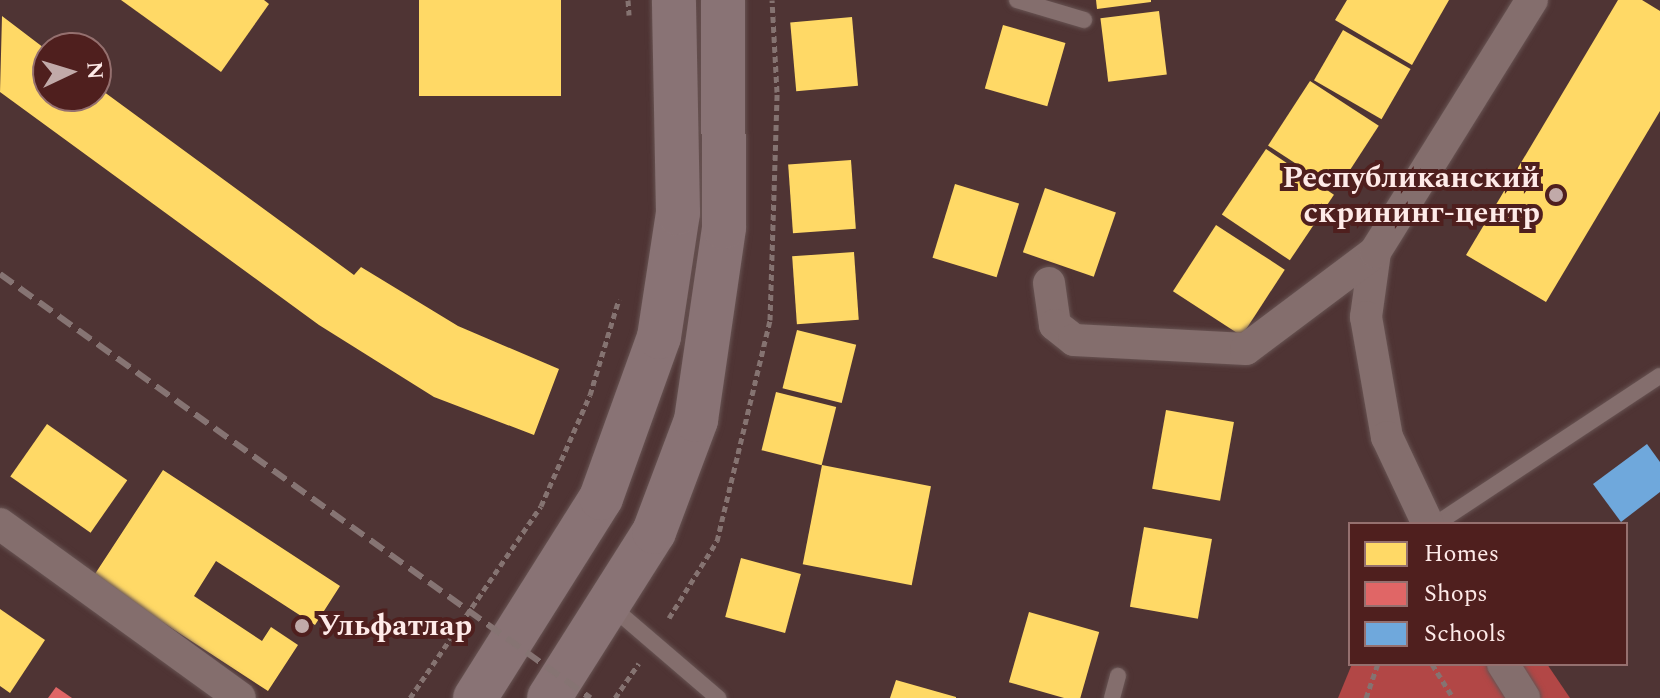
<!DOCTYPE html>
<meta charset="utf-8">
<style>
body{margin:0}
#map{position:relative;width:1660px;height:698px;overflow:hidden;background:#4f3434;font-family:Spectral,serif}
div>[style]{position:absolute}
.forest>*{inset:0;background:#b24746}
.homes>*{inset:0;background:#ffd966;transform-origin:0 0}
.shops>*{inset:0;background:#e06666}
.schools>*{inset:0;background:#6fa8dc}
.path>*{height:5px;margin-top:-2.5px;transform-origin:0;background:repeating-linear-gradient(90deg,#857371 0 6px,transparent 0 10px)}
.roads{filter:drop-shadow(0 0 2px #675352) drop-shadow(0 0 2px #675352)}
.service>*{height:16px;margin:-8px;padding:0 8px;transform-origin:8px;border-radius:8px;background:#846e6d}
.minor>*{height:32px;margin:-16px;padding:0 16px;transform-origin:16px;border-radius:16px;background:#846e6d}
.secondary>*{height:44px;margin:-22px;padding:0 22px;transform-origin:22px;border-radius:22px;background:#897375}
.rail>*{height:6px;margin-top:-3px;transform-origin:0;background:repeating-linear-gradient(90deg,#867473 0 16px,transparent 0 24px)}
.dots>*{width:22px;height:22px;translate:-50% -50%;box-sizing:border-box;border:4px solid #4f1f1e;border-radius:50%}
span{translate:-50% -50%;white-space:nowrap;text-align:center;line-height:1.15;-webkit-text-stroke:8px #4f1f1e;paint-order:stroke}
.poi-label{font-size:30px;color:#feeae8;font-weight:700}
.right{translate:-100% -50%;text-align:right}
.left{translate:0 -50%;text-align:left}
.legend{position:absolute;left:1348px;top:522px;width:280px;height:144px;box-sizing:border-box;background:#4f1f1e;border:2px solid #95706f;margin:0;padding:10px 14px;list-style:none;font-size:24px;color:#feeae8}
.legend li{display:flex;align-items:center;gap:16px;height:40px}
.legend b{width:40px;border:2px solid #95706f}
.north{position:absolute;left:32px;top:32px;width:80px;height:80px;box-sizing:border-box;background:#4f1f1e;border:2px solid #95706f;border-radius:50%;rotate:86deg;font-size:22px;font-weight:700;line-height:32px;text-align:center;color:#feeae8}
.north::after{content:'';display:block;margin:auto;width:28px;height:36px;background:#c1aaa9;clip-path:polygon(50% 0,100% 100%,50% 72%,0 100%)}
</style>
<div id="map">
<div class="forest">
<i style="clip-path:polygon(1352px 664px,1547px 664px,1570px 698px,1338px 698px)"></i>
</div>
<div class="homes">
<i style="clip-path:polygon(121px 0,264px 0,269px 4px,221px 72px)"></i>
<i style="left:419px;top:0;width:142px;height:96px"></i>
<i style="clip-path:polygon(1096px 0,1151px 0,1151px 2px,1097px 9px)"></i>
<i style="clip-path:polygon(1347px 0,1449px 0,1412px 65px,1335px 20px)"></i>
<i style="clip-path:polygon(1618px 0,1642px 0,1660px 11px,1660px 111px,1546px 302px,1466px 255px)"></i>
<i style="left:1159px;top:11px;width:64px;height:59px;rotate:83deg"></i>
<i style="clip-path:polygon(2px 16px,48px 51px,48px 96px,96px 96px,96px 86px,354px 275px,361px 267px,458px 326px,559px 369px,534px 435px,434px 397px,319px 325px,0 92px)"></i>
<i style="left:852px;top:17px;width:69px;height:62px;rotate:85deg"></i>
<i style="left:1003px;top:25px;width:65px;height:66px;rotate:16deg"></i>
<i style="left:1343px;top:30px;width:78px;height:58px;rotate:30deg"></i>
<i style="left:1310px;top:81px;width:82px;height:77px;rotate:33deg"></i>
<i style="left:1266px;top:149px;width:82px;height:79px;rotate:34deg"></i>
<i style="left:851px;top:160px;width:69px;height:63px;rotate:86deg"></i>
<i style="left:955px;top:184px;width:67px;height:77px;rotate:17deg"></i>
<i style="left:1045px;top:188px;width:75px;height:68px;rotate:19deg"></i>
<i style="left:1216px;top:225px;width:82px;height:79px;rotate:33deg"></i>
<i style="left:854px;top:252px;width:68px;height:62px;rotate:86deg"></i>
<i style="left:797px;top:330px;width:61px;height:60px;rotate:14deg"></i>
<i style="left:776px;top:392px;width:62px;height:60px;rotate:14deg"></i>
<i style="left:1166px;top:410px;width:69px;height:80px;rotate:10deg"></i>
<i style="left:47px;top:424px;width:98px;height:64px;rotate:35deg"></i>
<i style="left:822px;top:465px;width:111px;height:101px;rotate:11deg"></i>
<i style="clip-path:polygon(163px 470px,340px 586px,315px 625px,216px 561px,194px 596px,262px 641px,271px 627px,298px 645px,268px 691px,93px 577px)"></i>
<i style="left:1144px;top:527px;width:69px;height:81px;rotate:10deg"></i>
<i style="left:741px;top:558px;width:62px;height:61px;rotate:15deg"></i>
<i style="clip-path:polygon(0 609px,45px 640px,10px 693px,0 686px)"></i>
<i style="left:1029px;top:612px;width:73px;height:73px;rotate:16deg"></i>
<i style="clip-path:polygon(896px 680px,956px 697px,956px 698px,890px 698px)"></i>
</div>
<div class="shops">
<i style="clip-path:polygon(56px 687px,72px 698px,48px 698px)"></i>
</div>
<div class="schools">
<i style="clip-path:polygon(1647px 444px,1660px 462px,1660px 492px,1621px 522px,1593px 484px)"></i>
</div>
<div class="path">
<i style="left:628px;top:0;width:15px;rotate:86deg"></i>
<i style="left:669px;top:618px;width:91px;rotate:-58.1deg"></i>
<i style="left:717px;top:541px;width:227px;rotate:-76.5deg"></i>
<i style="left:770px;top:320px;width:228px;rotate:-88.2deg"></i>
<i style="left:777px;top:92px;width:92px;rotate:-93.1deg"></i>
<i style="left:1432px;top:664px;width:40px;rotate:58deg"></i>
<i style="left:410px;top:698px;width:232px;rotate:-55.7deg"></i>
<i style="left:541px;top:506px;width:121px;rotate:-66.2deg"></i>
<i style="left:590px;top:395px;width:100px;rotate:-73.2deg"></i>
<i style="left:615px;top:698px;width:42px;rotate:-55.6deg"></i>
<i style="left:1366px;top:698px;width:36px;rotate:-71deg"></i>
</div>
<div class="roads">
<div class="service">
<i style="left:1017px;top:0;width:70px;rotate:16.6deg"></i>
<i style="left:1436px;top:524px;width:268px;rotate:-33.5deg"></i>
<i style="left:612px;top:607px;width:140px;rotate:40.6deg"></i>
<i style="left:1112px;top:698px;width:23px;rotate:-75deg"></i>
</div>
<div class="minor">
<i style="left:1375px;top:252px;width:66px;rotate:97.9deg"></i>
<i style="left:1366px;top:317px;width:122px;rotate:80.1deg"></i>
<i style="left:1387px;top:437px;width:96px;rotate:64.8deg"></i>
<i style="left:1049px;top:283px;width:42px;rotate:81.9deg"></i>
<i style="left:1055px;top:325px;width:24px;rotate:38deg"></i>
<i style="left:1074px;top:340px;width:172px;rotate:3deg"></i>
<i style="left:1246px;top:349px;width:161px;rotate:-36.9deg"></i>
<i style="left:1375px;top:252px;width:297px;rotate:-58.1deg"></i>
<i style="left:0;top:524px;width:296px;rotate:35.9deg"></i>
<i style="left:1503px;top:664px;width:40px;rotate:58deg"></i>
</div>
<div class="secondary">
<i style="left:475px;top:698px;width:236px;rotate:-57.8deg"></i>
<i style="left:601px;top:498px;width:171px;rotate:-70.2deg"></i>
<i style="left:659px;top:337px;width:125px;rotate:-81.3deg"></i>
<i style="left:678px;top:213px;width:213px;rotate:-91.1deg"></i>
<i style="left:549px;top:698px;width:196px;rotate:-57.7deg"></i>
<i style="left:654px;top:532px;width:120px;rotate:-69.4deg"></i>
<i style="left:696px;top:420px;width:195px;rotate:-81.7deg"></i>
<i style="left:724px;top:227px;width:227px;rotate:-90.3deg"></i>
</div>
</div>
<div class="rail">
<i style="left:0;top:274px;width:727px;rotate:35.7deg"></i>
</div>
<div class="dots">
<i style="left:1556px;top:195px;background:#c1aaa9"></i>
<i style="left:302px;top:626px;background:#c1aaa9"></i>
</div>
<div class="poi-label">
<span class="right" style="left:1540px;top:195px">Республиканский<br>скрининг-центр</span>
<span class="left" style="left:318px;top:626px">Ульфатлар</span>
</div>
<ul class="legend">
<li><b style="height:22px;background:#ffd966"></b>Homes</li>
<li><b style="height:22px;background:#e06666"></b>Shops</li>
<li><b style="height:22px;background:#6fa8dc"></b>Schools</li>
</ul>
<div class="north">N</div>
</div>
